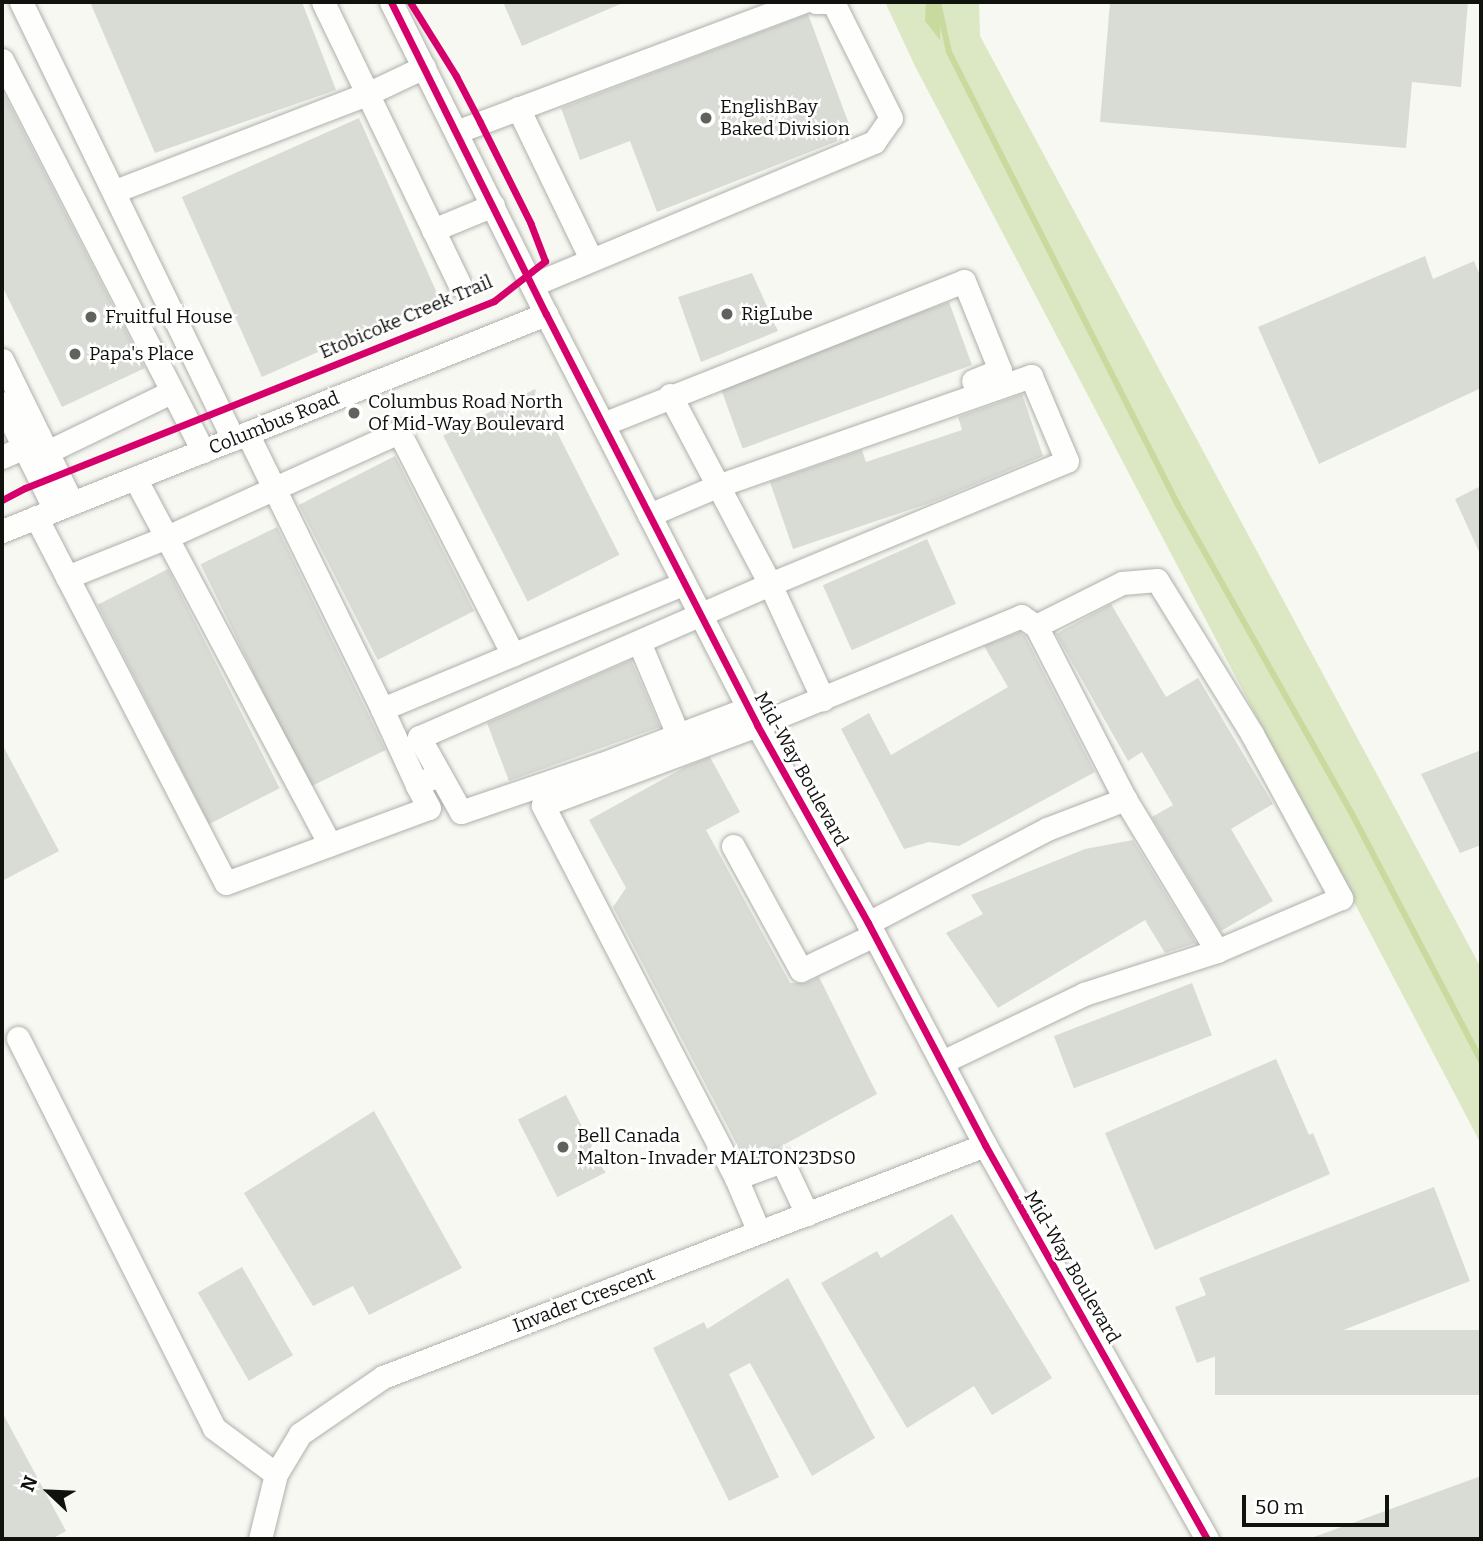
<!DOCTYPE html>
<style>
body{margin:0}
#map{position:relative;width:1483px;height:1541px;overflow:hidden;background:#f6f8f1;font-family:Bitter,serif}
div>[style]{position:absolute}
.green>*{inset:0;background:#dce7c3}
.water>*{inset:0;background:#c9da9e}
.stream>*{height:6px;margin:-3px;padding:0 3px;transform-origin:3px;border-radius:3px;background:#c9da9e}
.building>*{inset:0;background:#d9dbd5;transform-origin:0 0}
.roads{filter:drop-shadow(0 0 2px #afb0ac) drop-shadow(0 0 2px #afb0ac)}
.minor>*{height:23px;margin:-11.5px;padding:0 11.5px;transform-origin:11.5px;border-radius:11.5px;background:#fefefd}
.cycleway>*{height:7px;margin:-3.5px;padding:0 3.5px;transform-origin:3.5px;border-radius:3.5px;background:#d6006c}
.dots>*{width:19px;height:19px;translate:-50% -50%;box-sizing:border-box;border:4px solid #fff;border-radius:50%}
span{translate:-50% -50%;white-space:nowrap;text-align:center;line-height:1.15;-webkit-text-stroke:5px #fff;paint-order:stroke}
.poi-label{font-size:19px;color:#10120e}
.left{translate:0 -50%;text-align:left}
.street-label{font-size:19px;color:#10120e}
.frame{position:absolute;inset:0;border:4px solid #10120e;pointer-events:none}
.north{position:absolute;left:14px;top:1457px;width:70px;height:70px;-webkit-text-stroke:5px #fff;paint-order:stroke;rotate:293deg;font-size:19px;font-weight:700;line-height:28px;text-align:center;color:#10120e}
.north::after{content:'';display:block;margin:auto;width:24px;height:32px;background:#10120e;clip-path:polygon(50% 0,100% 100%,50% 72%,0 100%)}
.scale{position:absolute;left:1242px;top:1495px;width:147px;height:32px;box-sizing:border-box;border:4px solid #10120e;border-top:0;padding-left:9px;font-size:21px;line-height:24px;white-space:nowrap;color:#10120e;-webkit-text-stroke:5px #fff;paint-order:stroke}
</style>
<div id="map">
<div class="green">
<i style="clip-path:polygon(885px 2px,979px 2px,980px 36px,1481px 968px,1481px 1144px,915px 66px)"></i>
</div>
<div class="water">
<i style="clip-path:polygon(926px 2px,941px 2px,940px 40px,925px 21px)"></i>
</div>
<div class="stream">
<i style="left:938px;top:2px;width:51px;rotate:77.6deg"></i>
<i style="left:949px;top:52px;width:508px;rotate:63.18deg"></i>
<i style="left:1178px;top:505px;width:352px;rotate:60.6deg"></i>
<i style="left:1351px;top:812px;width:281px;rotate:62.4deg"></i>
</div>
<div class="building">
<i style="clip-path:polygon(90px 2px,302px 2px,336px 90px,155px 153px)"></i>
<i style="clip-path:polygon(503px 2px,625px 2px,522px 46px)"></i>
<i style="clip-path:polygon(1110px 2px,1468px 2px,1461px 87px,1412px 82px,1406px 148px,1100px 122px)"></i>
<i style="clip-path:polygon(808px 14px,853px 135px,657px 212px,630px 141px,580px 160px,561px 108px)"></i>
<i style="clip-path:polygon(2px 90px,145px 368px,62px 407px,2px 286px)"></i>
<i style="left:359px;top:118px;width:197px;height:194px;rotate:66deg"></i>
<i style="clip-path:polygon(1425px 256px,1433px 279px,1474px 261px,1481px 278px,1481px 388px,1319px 464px,1258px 327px)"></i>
<i style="clip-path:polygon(752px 273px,778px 331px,701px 362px,678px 297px)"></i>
<i style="left:949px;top:302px;width:67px;height:244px;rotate:70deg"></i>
<i style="left:535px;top:389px;width:186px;height:103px;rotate:63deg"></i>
<i style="clip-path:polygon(1022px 394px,1043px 456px,930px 503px,793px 549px,770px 482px,862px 450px,866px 462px,962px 430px,958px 417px)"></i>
<i style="left:395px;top:456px;width:174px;height:108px;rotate:63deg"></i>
<i style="clip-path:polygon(1481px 486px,1481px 556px,1455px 499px)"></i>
<i style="left:277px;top:527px;width:248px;height:85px;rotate:64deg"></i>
<i style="left:927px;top:539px;width:71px;height:114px;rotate:66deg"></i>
<i style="left:168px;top:569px;width:246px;height:79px;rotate:63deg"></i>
<i style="clip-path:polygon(1111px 604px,1166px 697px,1198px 678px,1273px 804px,1231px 829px,1273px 901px,1221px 931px,1152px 817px,1173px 805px,1142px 752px,1128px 761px,1056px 634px)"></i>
<i style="clip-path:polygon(1019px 632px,1025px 636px,1095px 772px,959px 846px,929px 842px,904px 849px,841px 729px,869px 713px,891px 755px,1008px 687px,984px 646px)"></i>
<i style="clip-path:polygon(631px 660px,660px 727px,509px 781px,487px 723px)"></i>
<i style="clip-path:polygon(2px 744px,59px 851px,2px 881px)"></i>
<i style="clip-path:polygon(1481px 750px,1481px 845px,1460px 853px,1421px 774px)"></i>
<i style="clip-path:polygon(710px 757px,740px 812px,706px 830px,790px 983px,806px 983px,819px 977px,877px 1094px,778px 1148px,745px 1160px,613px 907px,626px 888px,589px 820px,685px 767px)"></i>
<i style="clip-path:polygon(1133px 840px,1196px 943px,1165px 953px,1145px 920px,998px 1008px,946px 933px,983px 914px,971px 895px,1085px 849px)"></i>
<i style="left:1192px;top:983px;width:56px;height:148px;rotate:69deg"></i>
<i style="clip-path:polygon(1276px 1059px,1309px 1135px,1313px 1133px,1330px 1174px,1155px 1250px,1105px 1133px)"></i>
<i style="left:566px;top:1095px;width:87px;height:54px;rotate:63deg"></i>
<i style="clip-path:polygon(374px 1111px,462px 1268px,369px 1315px,353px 1286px,313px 1306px,244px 1193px)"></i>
<i style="clip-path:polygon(1434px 1187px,1470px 1281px,1238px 1371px,1230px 1351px,1197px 1363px,1175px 1307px,1206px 1295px,1199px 1278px)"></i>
<i style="clip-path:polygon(952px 1214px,1052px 1378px,992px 1415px,974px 1386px,907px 1428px,821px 1283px,877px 1251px,881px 1258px)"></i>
<i style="left:242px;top:1267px;width:102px;height:51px;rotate:60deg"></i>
<i style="clip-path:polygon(788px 1278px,875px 1438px,812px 1476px,750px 1363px,729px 1374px,779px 1477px,729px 1501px,653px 1348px,704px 1322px,707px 1329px)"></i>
<i style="left:1481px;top:1330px;width:65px;height:266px;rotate:90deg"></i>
<i style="clip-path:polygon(2px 1412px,66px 1531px,52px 1539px,2px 1539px)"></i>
<i style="clip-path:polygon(1481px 1476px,1481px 1539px,1314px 1539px,1314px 1537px)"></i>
</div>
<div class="roads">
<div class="minor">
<i style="left:21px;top:2px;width:486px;rotate:64.1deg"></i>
<i style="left:323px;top:2px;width:315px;rotate:64.2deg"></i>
<i style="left:391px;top:2px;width:348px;rotate:63.6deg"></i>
<i style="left:546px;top:314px;width:462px;rotate:62.8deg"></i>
<i style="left:757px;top:725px;width:227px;rotate:60.7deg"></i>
<i style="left:868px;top:923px;width:251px;rotate:62.2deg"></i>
<i style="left:985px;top:1145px;width:452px;rotate:60.6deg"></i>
<i style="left:2px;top:60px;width:440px;rotate:62.8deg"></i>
<i style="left:518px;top:108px;width:168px;rotate:64.2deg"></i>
<i style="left:456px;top:132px;width:370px;rotate:-20.6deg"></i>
<i style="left:115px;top:191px;width:270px;rotate:-21.1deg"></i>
<i style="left:367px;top:94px;width:63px;rotate:-25.3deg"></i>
<i style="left:433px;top:230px;width:65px;rotate:-22.6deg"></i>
<i style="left:532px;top:285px;width:371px;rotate:-22.7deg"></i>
<i style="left:874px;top:142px;width:29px;rotate:-55deg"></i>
<i style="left:891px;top:118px;width:130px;rotate:-116.6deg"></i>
<i style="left:833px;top:2px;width:17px;rotate:180deg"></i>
<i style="left:2px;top:360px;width:159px;rotate:63.9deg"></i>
<i style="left:670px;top:395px;width:214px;rotate:62.1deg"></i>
<i style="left:770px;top:584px;width:127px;rotate:65.3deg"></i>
<i style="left:2px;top:403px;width:119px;rotate:63.6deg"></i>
<i style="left:603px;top:424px;width:388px;rotate:-21.6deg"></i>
<i style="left:964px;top:281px;width:96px;rotate:68deg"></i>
<i style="left:1000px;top:370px;width:29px;rotate:158deg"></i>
<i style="left:247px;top:433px;width:307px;rotate:63.9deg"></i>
<i style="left:382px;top:709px;width:327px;rotate:-22.6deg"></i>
<i style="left:47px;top:452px;width:138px;rotate:-25.8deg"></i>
<i style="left:2px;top:457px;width:24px;rotate:-24deg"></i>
<i style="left:135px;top:478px;width:415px;rotate:62deg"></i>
<i style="left:649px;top:515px;width:74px;rotate:-23.1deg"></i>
<i style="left:717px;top:486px;width:333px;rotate:-19.3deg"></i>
<i style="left:1031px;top:376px;width:92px;rotate:67deg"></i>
<i style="left:1067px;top:461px;width:321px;rotate:157.5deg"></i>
<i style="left:770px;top:584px;width:383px;rotate:156.4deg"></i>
<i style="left:419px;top:737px;width:86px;rotate:60.8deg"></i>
<i style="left:461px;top:812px;width:149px;rotate:-18.8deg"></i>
<i style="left:602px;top:764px;width:157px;rotate:-20.9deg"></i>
<i style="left:36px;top:517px;width:412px;rotate:62.6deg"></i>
<i style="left:226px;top:883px;width:216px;rotate:-20.3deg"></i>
<i style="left:429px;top:808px;width:26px;rotate:-118deg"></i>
<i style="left:2px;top:531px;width:586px;rotate:-21.75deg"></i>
<i style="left:67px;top:577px;width:108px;rotate:-21.8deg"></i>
<i style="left:167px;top:537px;width:255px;rotate:-24.4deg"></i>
<i style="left:399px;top:432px;width:250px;rotate:62.9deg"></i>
<i style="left:639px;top:642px;width:101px;rotate:67.2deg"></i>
<i style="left:382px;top:709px;width:84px;rotate:65.3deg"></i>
<i style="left:417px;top:785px;width:16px;rotate:-27deg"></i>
<i style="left:1125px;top:799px;width:195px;rotate:-117.2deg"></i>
<i style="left:1036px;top:626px;width:96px;rotate:-26.6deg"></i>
<i style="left:1122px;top:583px;width:35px;rotate:-5deg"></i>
<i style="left:1157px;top:580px;width:181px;rotate:58.3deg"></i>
<i style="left:1252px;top:734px;width:187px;rotate:61.5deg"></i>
<i style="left:1341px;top:898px;width:135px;rotate:156.9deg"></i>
<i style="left:733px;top:846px;width:141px;rotate:61.3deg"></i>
<i style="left:801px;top:970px;width:81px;rotate:-25.6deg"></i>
<i style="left:868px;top:923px;width:202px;rotate:-27.7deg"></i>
<i style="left:1047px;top:829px;width:84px;rotate:-21deg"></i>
<i style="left:1125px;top:799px;width:178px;rotate:58.8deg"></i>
<i style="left:1217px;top:951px;width:140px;rotate:162.1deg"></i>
<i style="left:1084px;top:994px;width:157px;rotate:154.4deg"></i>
<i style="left:18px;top:1038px;width:436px;rotate:63.3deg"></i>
<i style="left:214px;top:1428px;width:77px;rotate:36.6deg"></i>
<i style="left:736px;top:1178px;width:420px;rotate:-117.4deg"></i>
<i style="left:543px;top:805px;width:228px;rotate:-20.5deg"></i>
<i style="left:757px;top:725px;width:286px;rotate:-22.4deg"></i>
<i style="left:1021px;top:616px;width:18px;rotate:34deg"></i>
<i style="left:759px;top:1232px;width:59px;rotate:-113.1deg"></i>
<i style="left:736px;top:1178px;width:49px;rotate:-20.3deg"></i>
<i style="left:782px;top:1161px;width:59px;rotate:64.7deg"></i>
<i style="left:260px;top:1539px;width:67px;rotate:-76.2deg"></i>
<i style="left:276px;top:1474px;width:47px;rotate:-59deg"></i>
<i style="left:300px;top:1434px;width:101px;rotate:-34.5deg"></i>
<i style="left:383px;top:1377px;width:645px;rotate:-21.08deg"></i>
</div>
</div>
<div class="cycleway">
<i style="left:391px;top:2px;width:348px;rotate:63.6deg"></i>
<i style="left:546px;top:314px;width:462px;rotate:62.8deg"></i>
<i style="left:757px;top:725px;width:227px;rotate:60.7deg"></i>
<i style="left:868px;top:923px;width:251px;rotate:62.2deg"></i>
<i style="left:985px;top:1145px;width:452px;rotate:60.6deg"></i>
<i style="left:2px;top:500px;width:26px;rotate:-28deg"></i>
<i style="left:25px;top:488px;width:505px;rotate:-21.74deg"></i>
<i style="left:494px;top:301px;width:65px;rotate:-38.1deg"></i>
<i style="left:545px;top:261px;width:40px;rotate:-111deg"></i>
<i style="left:531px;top:224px;width:114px;rotate:-116.6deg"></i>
<i style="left:480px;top:122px;width:52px;rotate:-117.6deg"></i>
<i style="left:456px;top:76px;width:87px;rotate:-121.9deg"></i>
</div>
<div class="dots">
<i style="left:706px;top:118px;background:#60625d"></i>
<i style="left:727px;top:314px;background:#60625d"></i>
<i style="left:91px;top:317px;background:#60625d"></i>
<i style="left:75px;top:354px;background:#60625d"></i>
<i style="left:354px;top:413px;background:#60625d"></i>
<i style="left:563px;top:1147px;background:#60625d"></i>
</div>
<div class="poi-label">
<span class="left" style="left:720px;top:118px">EnglishBay<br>Baked Division</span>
<span class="left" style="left:741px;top:314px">RigLube</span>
<span class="left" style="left:105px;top:317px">Fruitful House</span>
<span class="left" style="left:89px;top:354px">Papa's Place</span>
<span class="left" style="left:368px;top:413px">Columbus Road North<br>Of Mid-Way Boulevard</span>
<span class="left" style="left:577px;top:1147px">Bell Canada<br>Malton-Invader MALTON23DS0</span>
</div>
<div class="street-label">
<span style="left:406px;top:317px;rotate:-23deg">Etobicoke Creek Trail</span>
<span style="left:274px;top:423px;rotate:-22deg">Columbus Road</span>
<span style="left:801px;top:769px;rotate:61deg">Mid-Way Boulevard</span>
<span style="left:1072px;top:1267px;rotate:60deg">Mid-Way Boulevard</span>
<span style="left:584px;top:1300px;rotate:-21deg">Invader Crescent</span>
</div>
<div class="frame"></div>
<div class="north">N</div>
<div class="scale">50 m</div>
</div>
